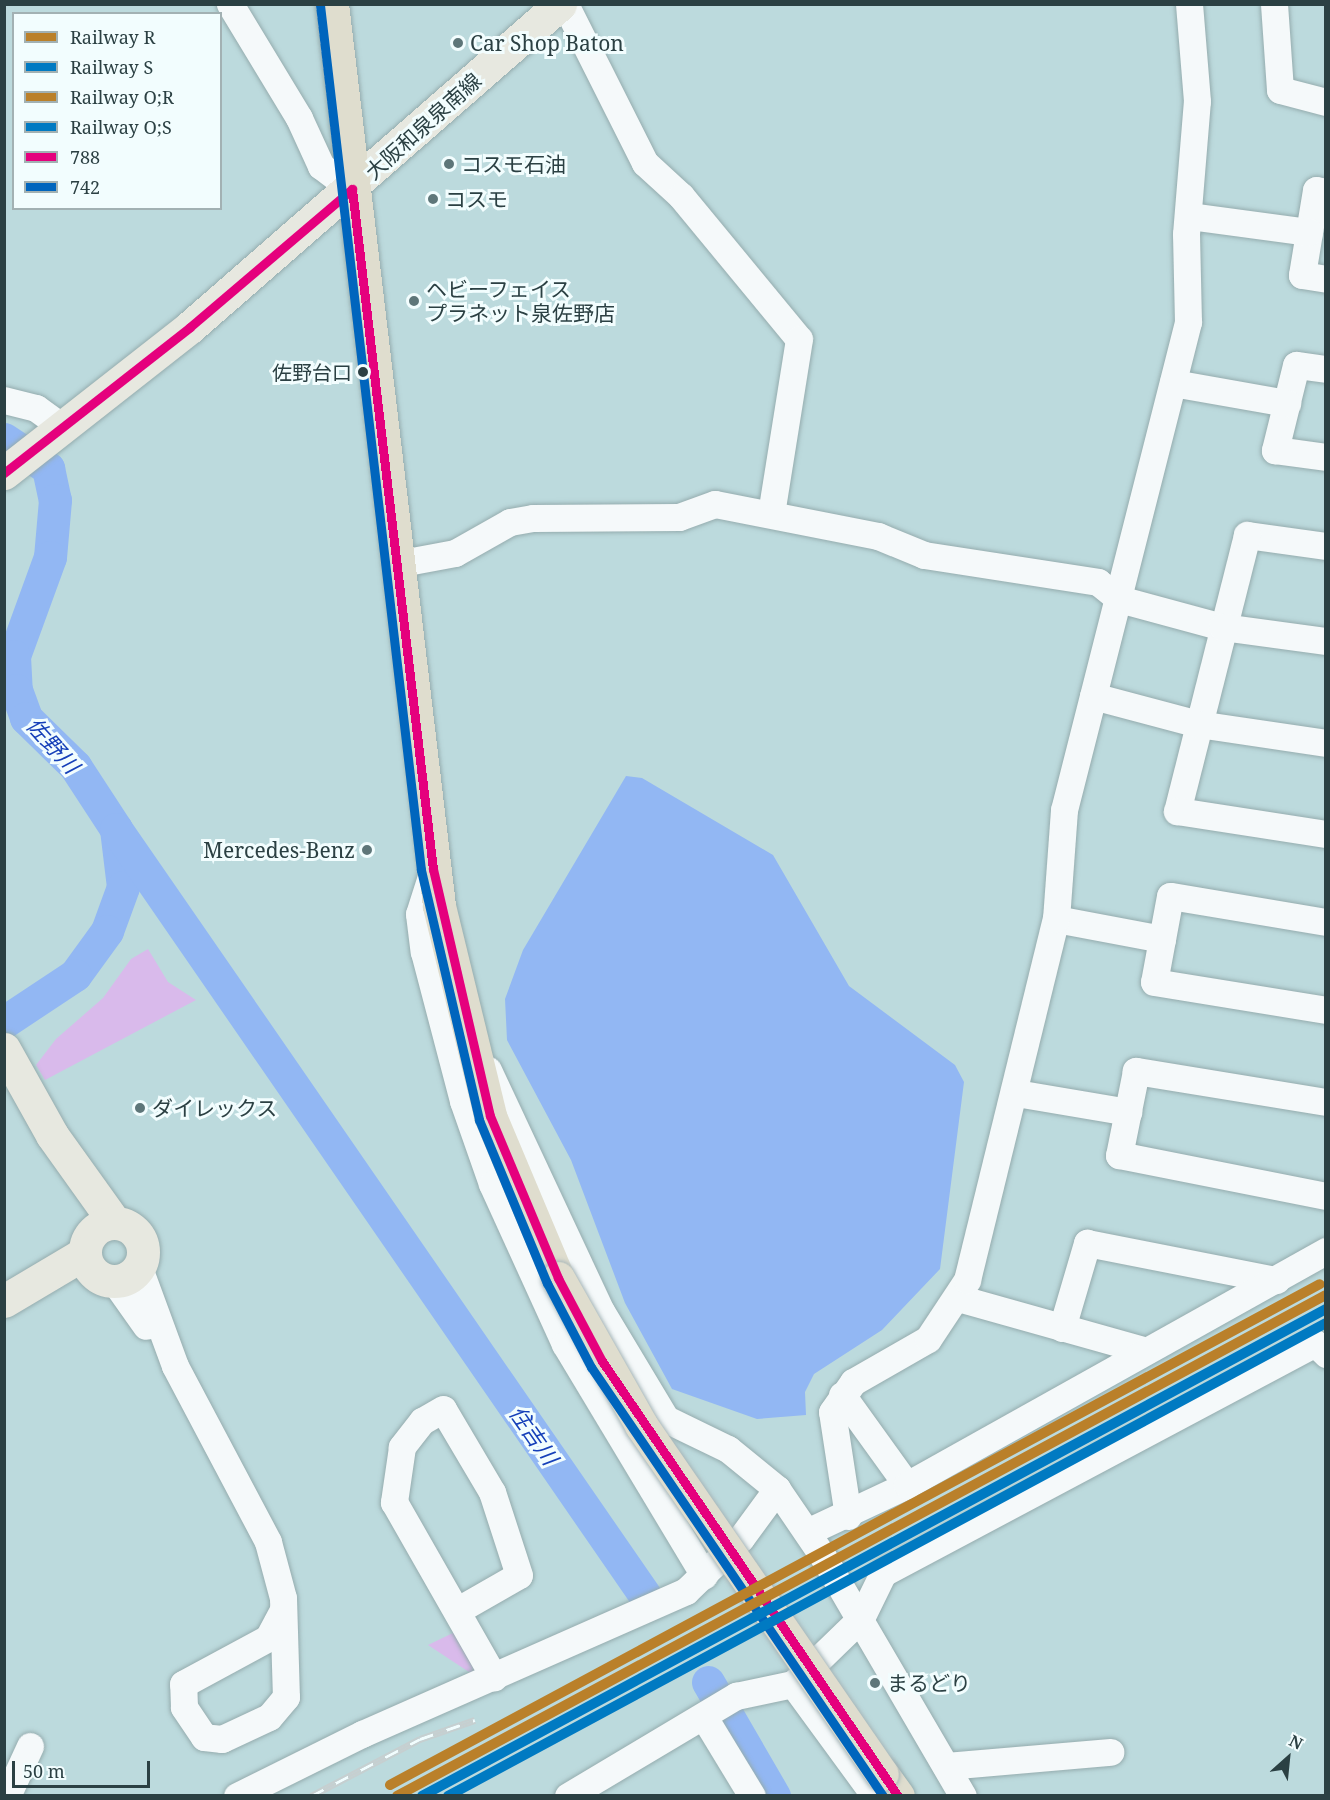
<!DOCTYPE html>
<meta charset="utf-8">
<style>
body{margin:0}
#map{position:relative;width:1330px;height:1800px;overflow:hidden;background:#bcdadd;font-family:"Noto Serif","Noto Sans JP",serif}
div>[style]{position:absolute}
.green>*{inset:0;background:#d9baeb}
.water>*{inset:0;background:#92b7f3}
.river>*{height:33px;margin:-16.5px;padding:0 16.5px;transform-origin:16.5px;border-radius:16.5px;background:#92b7f3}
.roads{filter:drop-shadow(0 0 2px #95acae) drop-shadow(0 0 2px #95acae)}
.minor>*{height:27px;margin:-13.5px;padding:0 13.5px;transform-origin:13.5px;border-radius:13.5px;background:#f5f9fa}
.major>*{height:33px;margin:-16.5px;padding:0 16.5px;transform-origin:16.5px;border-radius:16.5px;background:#e7e8e0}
.major>.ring{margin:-16.5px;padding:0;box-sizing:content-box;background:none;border:33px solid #e7e8e0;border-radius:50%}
.highway>*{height:33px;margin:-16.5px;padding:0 16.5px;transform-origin:16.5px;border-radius:16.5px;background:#dfddce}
.rail>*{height:7px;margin-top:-3.5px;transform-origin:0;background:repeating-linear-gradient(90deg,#f2fdfe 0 14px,#c6cfd0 0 28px);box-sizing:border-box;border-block:2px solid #c6cfd0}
.bridges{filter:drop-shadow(0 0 2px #a7b6b9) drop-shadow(0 0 2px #a7b6b9)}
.highway-bridge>*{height:33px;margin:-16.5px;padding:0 16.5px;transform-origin:16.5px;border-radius:16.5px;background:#dfddce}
.bus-1>*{height:9px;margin:-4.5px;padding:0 4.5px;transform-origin:4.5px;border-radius:4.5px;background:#e5007d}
.bus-2>*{height:9px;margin:-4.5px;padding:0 4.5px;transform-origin:4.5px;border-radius:4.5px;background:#0065bd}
.rail-1>*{height:10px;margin:-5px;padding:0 5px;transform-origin:5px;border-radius:5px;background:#ba802a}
.rail-2>*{height:10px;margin:-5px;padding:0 5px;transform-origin:5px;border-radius:5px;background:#007ac2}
.rail-3>*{height:10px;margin:-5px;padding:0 5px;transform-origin:5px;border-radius:5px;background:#ba802a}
.rail-4>*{height:10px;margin:-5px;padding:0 5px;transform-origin:5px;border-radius:5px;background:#007ac2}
.dots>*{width:16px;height:16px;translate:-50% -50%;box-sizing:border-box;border:3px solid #f2fdfe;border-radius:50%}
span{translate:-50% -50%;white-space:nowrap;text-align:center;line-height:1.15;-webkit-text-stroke:6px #f2fdfe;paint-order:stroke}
.bus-label{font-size:20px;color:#2b4043}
.right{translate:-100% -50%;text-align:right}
.poi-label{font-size:21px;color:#2b4043}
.left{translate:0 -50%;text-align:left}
.street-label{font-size:21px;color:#2b4043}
.water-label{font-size:22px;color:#1640b9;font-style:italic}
.frame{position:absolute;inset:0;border:6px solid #2b4043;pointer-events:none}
.legend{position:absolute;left:12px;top:12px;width:210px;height:198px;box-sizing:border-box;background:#f2fdfe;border:2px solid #a2b1b3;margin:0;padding:8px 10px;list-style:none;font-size:18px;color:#2b4043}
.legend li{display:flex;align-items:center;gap:12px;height:30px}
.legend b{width:30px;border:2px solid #a2b1b3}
.north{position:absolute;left:1258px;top:1728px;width:60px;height:60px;-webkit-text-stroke:4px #f2fdfe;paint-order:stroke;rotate:27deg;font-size:16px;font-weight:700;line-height:24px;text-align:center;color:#2b4043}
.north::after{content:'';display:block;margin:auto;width:21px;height:27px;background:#2b4043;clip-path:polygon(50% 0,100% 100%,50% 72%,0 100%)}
.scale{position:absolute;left:12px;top:1761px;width:138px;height:27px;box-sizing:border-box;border:3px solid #2b4043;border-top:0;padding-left:8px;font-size:18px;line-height:21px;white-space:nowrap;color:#2b4043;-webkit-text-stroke:4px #f2fdfe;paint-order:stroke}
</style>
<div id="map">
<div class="green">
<i style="clip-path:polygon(148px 949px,168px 982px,196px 1000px,45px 1080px,36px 1065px,56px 1039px,103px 998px,131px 959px)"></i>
<i style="clip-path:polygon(459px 1630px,481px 1670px,472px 1674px,428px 1645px)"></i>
</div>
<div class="water">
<i style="clip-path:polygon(626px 776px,642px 778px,773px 855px,849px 986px,955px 1065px,964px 1082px,940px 1269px,882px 1330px,814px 1374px,805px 1392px,806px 1415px,757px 1419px,672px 1389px,625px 1303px,571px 1160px,507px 1040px,505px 999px,523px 950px)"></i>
</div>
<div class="river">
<i style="left:4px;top:439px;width:53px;rotate:33.4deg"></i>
<i style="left:48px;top:468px;width:33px;rotate:78deg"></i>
<i style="left:55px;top:500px;width:57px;rotate:95deg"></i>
<i style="left:50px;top:557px;width:105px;rotate:110deg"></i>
<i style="left:14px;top:656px;width:34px;rotate:87deg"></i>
<i style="left:16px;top:690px;width:30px;rotate:70deg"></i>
<i style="left:26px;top:718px;width:69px;rotate:44.4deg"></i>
<i style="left:75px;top:766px;width:75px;rotate:56.9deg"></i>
<i style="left:116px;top:829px;width:58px;rotate:83.1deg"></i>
<i style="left:123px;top:887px;width:47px;rotate:110deg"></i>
<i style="left:107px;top:931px;width:54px;rotate:126deg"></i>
<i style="left:75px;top:975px;width:85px;rotate:146.5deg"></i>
<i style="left:116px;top:829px;width:937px;rotate:55.39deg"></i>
<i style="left:708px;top:1682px;width:132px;rotate:59.9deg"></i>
</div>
<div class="roads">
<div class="minor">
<i style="left:230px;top:4px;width:133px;rotate:58.8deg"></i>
<i style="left:299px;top:118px;width:53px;rotate:65.4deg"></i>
<i style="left:321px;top:166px;width:39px;rotate:37deg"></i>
<i style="left:565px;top:4px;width:178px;rotate:63.3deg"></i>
<i style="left:645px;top:163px;width:49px;rotate:42.5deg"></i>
<i style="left:681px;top:196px;width:185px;rotate:50.5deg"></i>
<i style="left:799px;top:339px;width:177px;rotate:99.1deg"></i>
<i style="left:1274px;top:4px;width:86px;rotate:86deg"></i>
<i style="left:1280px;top:90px;width:48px;rotate:14.6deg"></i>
<i style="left:1326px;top:192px;width:10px;rotate:-169deg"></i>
<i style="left:1316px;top:190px;width:86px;rotate:99.4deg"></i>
<i style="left:1302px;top:275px;width:24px;rotate:9deg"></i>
<i style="left:1189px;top:216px;width:121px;rotate:7.6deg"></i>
<i style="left:1326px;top:369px;width:30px;rotate:-172deg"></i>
<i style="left:1296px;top:365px;width:88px;rotate:103.9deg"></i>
<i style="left:1275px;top:450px;width:51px;rotate:7.8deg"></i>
<i style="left:1173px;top:383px;width:116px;rotate:10deg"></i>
<i style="left:4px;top:400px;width:33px;rotate:14deg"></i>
<i style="left:36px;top:408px;width:34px;rotate:36deg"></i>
<i style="left:1326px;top:546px;width:80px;rotate:-172.1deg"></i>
<i style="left:1247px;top:535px;width:285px;rotate:104.2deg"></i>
<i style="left:1177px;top:811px;width:151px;rotate:8.8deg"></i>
<i style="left:396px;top:564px;width:60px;rotate:-10.6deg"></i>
<i style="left:455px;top:553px;width:63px;rotate:-29.4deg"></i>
<i style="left:510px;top:522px;width:23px;rotate:-10deg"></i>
<i style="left:533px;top:518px;width:146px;rotate:-0.4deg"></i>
<i style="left:679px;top:517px;width:38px;rotate:-20deg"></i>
<i style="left:715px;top:504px;width:166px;rotate:11.1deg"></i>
<i style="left:878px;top:536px;width:50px;rotate:22.4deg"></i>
<i style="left:924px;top:555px;width:176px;rotate:8.8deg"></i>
<i style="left:1098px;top:582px;width:27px;rotate:39deg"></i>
<i style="left:1119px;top:599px;width:107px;rotate:15.2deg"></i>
<i style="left:1222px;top:627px;width:105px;rotate:7.7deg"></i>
<i style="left:1093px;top:696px;width:109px;rotate:14.9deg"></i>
<i style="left:1198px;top:724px;width:129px;rotate:8.4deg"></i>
<i style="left:433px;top:870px;width:46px;rotate:107.7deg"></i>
<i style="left:419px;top:914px;width:38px;rotate:83deg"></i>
<i style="left:424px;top:952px;width:154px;rotate:75.3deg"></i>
<i style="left:463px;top:1101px;width:88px;rotate:70.7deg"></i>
<i style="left:492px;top:1184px;width:176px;rotate:65.5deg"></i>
<i style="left:565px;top:1344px;width:270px;rotate:59deg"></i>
<i style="left:1056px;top:919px;width:108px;rotate:10.7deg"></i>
<i style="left:1326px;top:922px;width:158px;rotate:-170.5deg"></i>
<i style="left:1170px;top:896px;width:87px;rotate:100.5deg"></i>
<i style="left:1154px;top:982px;width:174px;rotate:9.2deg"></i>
<i style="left:488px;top:1070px;width:266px;rotate:64.9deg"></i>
<i style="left:601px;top:1311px;width:126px;rotate:59deg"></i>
<i style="left:666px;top:1419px;width:69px;rotate:25.8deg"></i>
<i style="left:728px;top:1449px;width:63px;rotate:39.2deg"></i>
<i style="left:777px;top:1489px;width:80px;rotate:55.7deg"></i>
<i style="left:822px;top:1555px;width:279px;rotate:59.7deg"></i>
<i style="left:1016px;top:1093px;width:114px;rotate:9.6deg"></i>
<i style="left:1326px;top:1102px;width:193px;rotate:-170.7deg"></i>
<i style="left:1136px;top:1071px;width:86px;rotate:101.4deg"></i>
<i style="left:1119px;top:1155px;width:211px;rotate:11.2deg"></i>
<i style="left:139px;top:1268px;width:104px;rotate:69.8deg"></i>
<i style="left:175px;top:1366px;width:199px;rotate:62.1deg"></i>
<i style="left:268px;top:1542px;width:58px;rotate:75deg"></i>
<i style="left:283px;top:1598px;width:99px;rotate:88.3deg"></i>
<i style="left:286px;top:1697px;width:26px;rotate:130deg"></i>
<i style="left:269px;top:1717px;width:52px;rotate:154.9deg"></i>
<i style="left:222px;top:1739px;width:18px;rotate:-174deg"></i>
<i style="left:204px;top:1737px;width:36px;rotate:-124deg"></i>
<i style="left:184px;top:1707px;width:23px;rotate:-92deg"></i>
<i style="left:183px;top:1684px;width:97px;rotate:-28.4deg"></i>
<i style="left:268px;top:1638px;width:32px;rotate:-62deg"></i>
<i style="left:114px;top:1281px;width:55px;rotate:54.6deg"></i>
<i style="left:958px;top:1298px;width:195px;rotate:15.7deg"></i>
<i style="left:1062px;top:1328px;width:89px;rotate:-73.6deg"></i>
<i style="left:1087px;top:1243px;width:193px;rotate:11.1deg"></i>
<i style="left:842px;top:1395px;width:111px;rotate:54.2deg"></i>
<i style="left:848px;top:1516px;width:105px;rotate:-98.7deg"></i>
<i style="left:832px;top:1412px;width:37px;rotate:-55deg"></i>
<i style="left:853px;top:1382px;width:86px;rotate:-29.8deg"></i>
<i style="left:928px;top:1339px;width:71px;rotate:-56.5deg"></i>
<i style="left:967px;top:1280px;width:372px;rotate:-76.2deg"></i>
<i style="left:1056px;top:919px;width:109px;rotate:-85.8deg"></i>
<i style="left:1064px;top:810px;width:504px;rotate:-75.74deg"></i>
<i style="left:1188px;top:322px;width:88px;rotate:-91.3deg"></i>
<i style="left:1186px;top:234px;width:133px;rotate:-85.3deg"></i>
<i style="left:1197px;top:101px;width:97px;rotate:-94.7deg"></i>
<i style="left:807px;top:1532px;width:110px;rotate:-25.2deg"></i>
<i style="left:907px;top:1485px;width:480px;rotate:-29.2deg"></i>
<i style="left:458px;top:1610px;width:70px;rotate:-29.8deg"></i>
<i style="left:519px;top:1575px;width:87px;rotate:-108deg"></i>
<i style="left:492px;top:1492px;width:96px;rotate:-120.6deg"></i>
<i style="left:443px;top:1409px;width:24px;rotate:150deg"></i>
<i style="left:422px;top:1421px;width:33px;rotate:128deg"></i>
<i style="left:402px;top:1447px;width:56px;rotate:98.3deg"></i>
<i style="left:394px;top:1502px;width:202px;rotate:60.3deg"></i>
<i style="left:793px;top:1684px;width:139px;rotate:53.8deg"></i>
<i style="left:704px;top:1717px;width:92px;rotate:58.7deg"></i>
<i style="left:946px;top:1766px;width:165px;rotate:-4.9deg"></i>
<i style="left:7px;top:1796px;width:55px;rotate:-65.3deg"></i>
<i style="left:237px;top:1796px;width:140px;rotate:-26.4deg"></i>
<i style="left:362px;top:1734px;width:354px;rotate:-23.8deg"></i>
<i style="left:686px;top:1591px;width:76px;rotate:-43.9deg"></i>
<i style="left:741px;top:1538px;width:61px;rotate:-53.7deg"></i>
<i style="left:568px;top:1796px;width:196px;rotate:-30.8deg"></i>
<i style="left:736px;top:1696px;width:58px;rotate:-11.9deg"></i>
<i style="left:793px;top:1684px;width:95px;rotate:-44.1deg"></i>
<i style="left:861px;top:1618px;width:50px;rotate:-63.9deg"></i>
<i style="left:883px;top:1573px;width:489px;rotate:-28deg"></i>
<i style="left:1315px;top:1343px;width:16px;rotate:45deg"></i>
</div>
<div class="major">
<i style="left:4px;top:473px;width:236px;rotate:-38.1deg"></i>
<i style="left:190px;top:327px;width:491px;rotate:-41.1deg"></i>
<i style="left:4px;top:1049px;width:98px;rotate:60.8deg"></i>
<i style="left:52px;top:1135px;width:108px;rotate:54.4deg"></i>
<i class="ring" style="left:85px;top:1223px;width:25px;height:25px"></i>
<i style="left:4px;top:1301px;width:94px;rotate:-30.7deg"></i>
</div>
<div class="highway">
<i style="left:332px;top:4px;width:908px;rotate:83.23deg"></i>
<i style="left:439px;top:906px;width:216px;rotate:76.3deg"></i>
<i style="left:490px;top:1116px;width:176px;rotate:67.2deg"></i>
<i style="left:882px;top:1774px;width:27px;rotate:54deg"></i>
</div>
</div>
<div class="rail">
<i style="left:311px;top:1796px;width:123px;rotate:-27.6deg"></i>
<i style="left:420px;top:1739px;width:58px;rotate:-19.1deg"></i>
</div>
<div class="bridges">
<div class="highway-bridge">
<i style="left:558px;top:1278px;width:169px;rotate:60.5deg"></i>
<i style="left:641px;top:1425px;width:424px;rotate:55.4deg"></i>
</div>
</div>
<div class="bus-1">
<i style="left:352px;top:189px;width:685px;rotate:83.21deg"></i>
<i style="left:433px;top:869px;width:253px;rotate:77deg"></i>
<i style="left:490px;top:1116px;width:176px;rotate:67.2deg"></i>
<i style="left:558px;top:1278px;width:94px;rotate:62.1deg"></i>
<i style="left:602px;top:1361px;width:526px;rotate:55.77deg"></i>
<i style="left:4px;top:473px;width:236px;rotate:-38.1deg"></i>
<i style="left:190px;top:327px;width:213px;rotate:-40.4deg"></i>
</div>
<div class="bus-2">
<i style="left:320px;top:5px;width:871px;rotate:83.34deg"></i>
<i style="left:421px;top:870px;width:257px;rotate:76.9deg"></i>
<i style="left:479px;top:1120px;width:177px;rotate:67.4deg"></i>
<i style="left:547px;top:1283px;width:95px;rotate:62.4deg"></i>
<i style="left:591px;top:1367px;width:519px;rotate:55.76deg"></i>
</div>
<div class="rail-1">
<i style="left:397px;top:1796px;width:1055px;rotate:-28.34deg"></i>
</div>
<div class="rail-2">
<i style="left:422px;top:1796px;width:1027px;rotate:-28.31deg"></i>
</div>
<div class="rail-3">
<i style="left:390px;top:1785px;width:1056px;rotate:-28.31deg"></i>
</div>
<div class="rail-4">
<i style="left:448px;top:1796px;width:997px;rotate:-28.31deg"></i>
</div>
<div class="dots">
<i style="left:458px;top:43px;background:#5e7679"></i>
<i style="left:449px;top:164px;background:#5e7679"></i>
<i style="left:433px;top:199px;background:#5e7679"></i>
<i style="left:414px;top:301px;background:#5e7679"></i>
<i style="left:363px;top:372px;background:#2b4043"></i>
<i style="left:367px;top:850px;background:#5e7679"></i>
<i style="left:140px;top:1108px;background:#5e7679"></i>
<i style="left:875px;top:1683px;background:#5e7679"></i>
</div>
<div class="bus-label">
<span class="right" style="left:352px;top:372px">佐野台口</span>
</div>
<div class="poi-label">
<span class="left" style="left:470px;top:43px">Car Shop Baton</span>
<span class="left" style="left:461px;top:164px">コスモ石油</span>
<span class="left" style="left:445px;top:199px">コスモ</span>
<span class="left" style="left:426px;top:301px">ヘビーフェイス<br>プラネット泉佐野店</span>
<span class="right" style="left:355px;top:850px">Mercedes-Benz</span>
<span class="left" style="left:152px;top:1108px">ダイレックス</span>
<span class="left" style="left:887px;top:1683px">まるどり</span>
</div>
<div class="street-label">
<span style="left:423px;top:126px;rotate:-42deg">大阪和泉泉南線</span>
</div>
<div class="water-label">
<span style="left:53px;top:745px;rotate:48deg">佐野川</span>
<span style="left:534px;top:1435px;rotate:55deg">住吉川</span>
</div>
<div class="frame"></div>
<ul class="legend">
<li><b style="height:8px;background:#ba802a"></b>Railway R</li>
<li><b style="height:8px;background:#007ac2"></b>Railway S</li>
<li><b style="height:8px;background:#ba802a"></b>Railway O;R</li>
<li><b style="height:8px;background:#007ac2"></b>Railway O;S</li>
<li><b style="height:8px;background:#e5007d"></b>788</li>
<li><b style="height:8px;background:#0065bd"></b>742</li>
</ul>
<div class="north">N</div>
<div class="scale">50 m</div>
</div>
